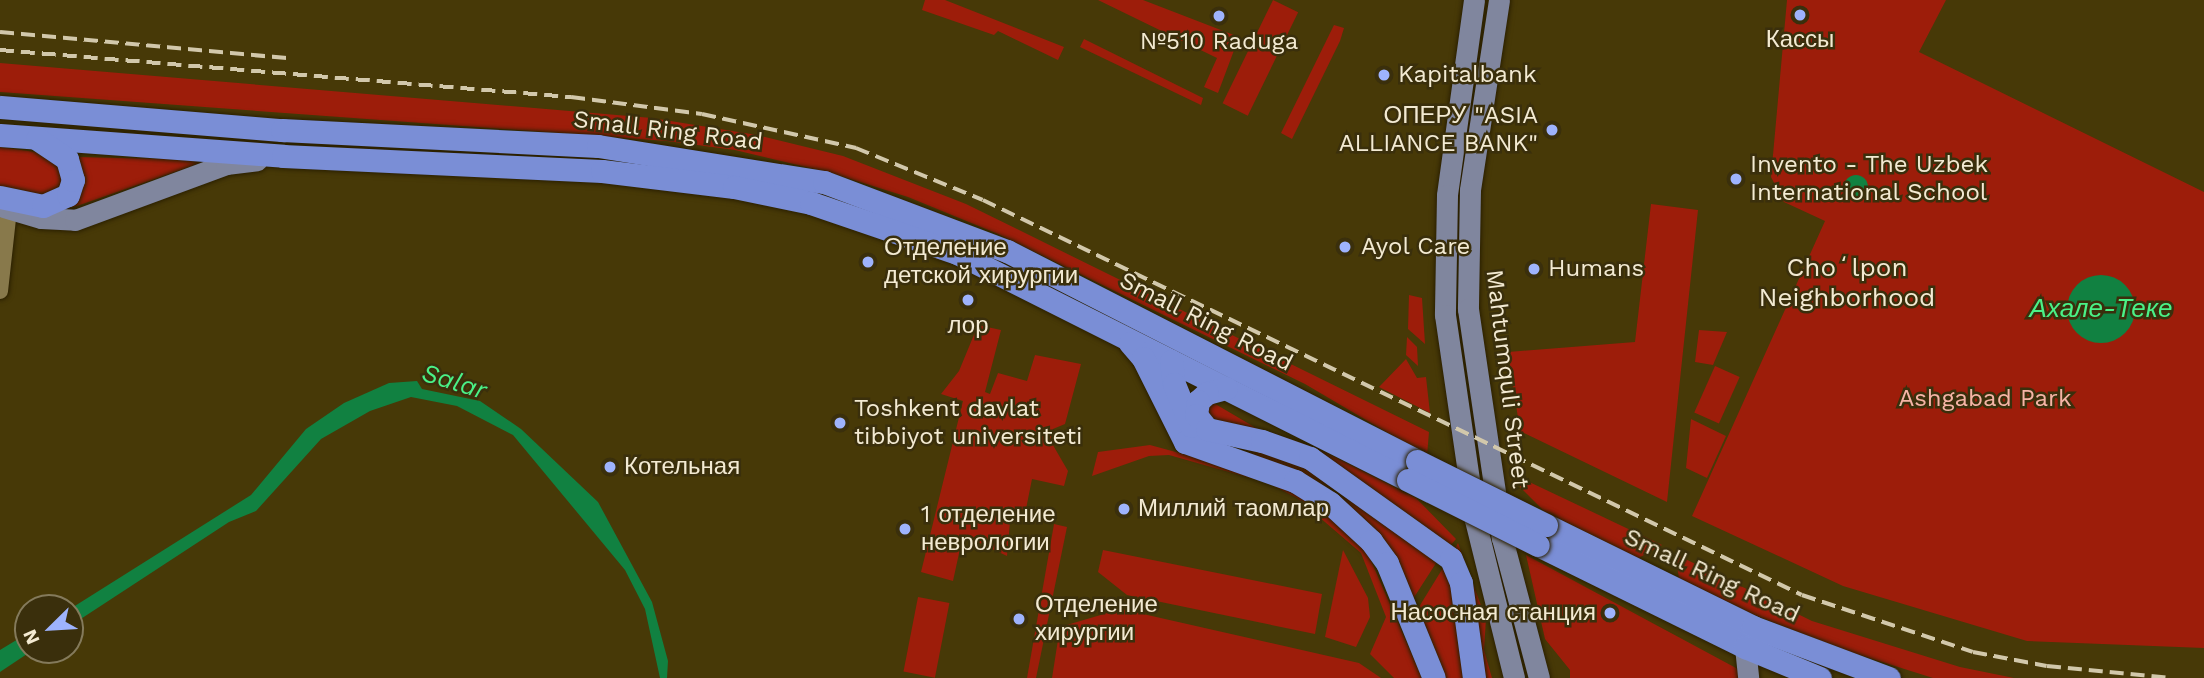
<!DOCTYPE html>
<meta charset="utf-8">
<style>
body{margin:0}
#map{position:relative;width:2204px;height:678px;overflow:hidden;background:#473907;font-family:"Work Sans",sans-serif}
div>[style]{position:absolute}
.green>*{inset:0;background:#9d1d0a;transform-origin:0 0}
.water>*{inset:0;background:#118141}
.round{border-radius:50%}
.roads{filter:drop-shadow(0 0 2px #2b2000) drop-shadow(0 0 2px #2b2000)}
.minor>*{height:16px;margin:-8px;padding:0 8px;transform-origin:8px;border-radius:8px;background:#88794b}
.major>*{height:21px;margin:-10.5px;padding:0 10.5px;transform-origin:10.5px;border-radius:10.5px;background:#80869e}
.highway>*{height:23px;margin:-11.5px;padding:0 11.5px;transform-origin:11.5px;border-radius:11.5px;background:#7a8ed6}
.rail>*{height:3.5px;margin-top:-1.75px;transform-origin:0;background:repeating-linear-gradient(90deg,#d2c8ab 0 14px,transparent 0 21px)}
.bridges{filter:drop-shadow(0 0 2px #2b2000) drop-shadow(0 0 2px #2b2000)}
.highway-bridge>*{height:23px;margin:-11.5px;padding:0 11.5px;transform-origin:11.5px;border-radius:11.5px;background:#7a8ed6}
.dots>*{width:19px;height:19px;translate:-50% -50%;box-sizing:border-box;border:4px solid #3a2f0c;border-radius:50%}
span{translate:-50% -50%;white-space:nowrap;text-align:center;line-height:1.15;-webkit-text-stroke:5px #3a2f0c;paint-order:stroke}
.poi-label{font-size:24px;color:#f3ead2}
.left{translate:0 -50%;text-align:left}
.right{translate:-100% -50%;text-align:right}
.street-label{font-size:24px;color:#f3ead2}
.park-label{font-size:24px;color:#f6b4a6}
.neighbourhood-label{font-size:26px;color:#f3ead2}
.water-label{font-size:26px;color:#4af187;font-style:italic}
.north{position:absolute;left:14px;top:594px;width:70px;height:70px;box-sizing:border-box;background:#3a2f0c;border:2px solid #847a5b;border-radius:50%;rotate:246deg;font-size:19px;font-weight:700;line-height:28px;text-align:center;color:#f3ead2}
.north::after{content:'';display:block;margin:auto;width:24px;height:32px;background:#9eb3fd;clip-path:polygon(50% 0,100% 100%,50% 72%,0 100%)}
</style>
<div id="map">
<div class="green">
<i style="clip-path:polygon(925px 0,945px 0,1064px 47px,1058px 60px,998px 31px,994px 35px,922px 10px)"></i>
<i style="clip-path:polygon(1098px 0,1143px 0,1239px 37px,1218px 93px,1204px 87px,1217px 58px)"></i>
<i style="left:1273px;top:0;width:28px;height:115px;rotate:26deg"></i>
<i style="clip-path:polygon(1787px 0,1946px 0,1919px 52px,2204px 192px,2204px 648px,2027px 641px,1843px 586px,1692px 516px,1825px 221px,1784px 202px,1771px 177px)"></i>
<i style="clip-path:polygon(1334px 25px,1344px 28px,1340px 41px,1292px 139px,1281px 133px)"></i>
<i style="clip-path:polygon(1084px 39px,1203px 98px,1201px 105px,1080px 47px)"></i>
<i style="clip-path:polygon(0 63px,652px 118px,757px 135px,843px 156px,966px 204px,1429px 432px,1427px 456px,1305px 384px,998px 234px,908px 197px,831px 173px,735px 150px,667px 141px,0 92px)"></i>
<i style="clip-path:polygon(0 147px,49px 154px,69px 176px,49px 199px,0 187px)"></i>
<i style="clip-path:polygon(78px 157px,209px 160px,57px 213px,83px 179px)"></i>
<i style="clip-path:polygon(1651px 204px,1698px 210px,1667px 502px,1520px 431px,1508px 352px,1635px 342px)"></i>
<i style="clip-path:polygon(1409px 295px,1422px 298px,1425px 344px,1408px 329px)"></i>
<i style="clip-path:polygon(978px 325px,1001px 330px,985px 392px,990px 394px,998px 373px,1027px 381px,1035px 355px,1081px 364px,1065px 424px,1053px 429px,1050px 440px,1068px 471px,1064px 486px,1032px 479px,1026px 509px,1011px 510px,1007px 556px,963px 535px,953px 581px,921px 572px,963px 401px,941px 394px,959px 371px)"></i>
<i style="clip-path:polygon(1699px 330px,1727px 332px,1713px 365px,1695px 362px)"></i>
<i style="clip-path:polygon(1407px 337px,1417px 347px,1418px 366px,1406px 355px)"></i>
<i style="clip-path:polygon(1406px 359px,1417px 378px,1426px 377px,1430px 413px,1379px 387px)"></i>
<i style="left:1715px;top:366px;width:27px;height:51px;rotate:24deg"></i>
<i style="clip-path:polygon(1212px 402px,1256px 428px,1315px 447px,1416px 498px,1456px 539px,1450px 546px,1341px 468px,1208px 419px,1203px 410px)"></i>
<i style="clip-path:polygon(1178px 418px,1281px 453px,1440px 557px,1411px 602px,1375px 533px,1190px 440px)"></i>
<i style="clip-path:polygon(1691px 419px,1726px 436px,1707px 478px,1686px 468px)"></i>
<i style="clip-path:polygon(1150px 445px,1268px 477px,1301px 493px,1366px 549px,1422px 678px,1394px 678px,1370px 654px,1386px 617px,1361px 553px,1297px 498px,1268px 483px,1169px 455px,1149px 456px,1092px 476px,1098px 452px)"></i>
<i style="clip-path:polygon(1519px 477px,1662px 545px,1635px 560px,1545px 512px,1520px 487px)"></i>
<i style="clip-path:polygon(1054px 524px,1067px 527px,1036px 678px,1027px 678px)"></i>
<i style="clip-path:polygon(1458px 543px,1486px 619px,1484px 650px,1492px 678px,1480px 678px,1454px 551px)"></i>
<i style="clip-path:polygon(1103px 550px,1322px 594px,1315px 634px,1127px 595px,1098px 572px)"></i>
<i style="clip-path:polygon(1343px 550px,1368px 598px,1370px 617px,1356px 647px,1325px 637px)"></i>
<i style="clip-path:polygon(1675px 554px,1812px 621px,1960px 667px,2014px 678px,1933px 678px,1841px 649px,1752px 614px,1679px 578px)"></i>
<i style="clip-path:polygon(1526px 555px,1736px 668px,1742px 678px,1570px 678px,1570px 670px,1545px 639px)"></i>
<i style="clip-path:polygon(1446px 563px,1469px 678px,1439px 678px,1414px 615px)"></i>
<i style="left:918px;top:597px;width:32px;height:76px;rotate:11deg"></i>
<i style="clip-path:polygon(1121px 609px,1359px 663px,1381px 678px,1052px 678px,1060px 627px)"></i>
</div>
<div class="water">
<i class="round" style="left:1844px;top:175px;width:24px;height:24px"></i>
<i class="round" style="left:2067px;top:275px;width:68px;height:68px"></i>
<i style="clip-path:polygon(417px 381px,422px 389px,480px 401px,521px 429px,598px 502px,652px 602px,668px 661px,667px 678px,660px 678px,645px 609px,625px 570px,513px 435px,457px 406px,411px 397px,370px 411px,321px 439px,256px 511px,229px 522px,70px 626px,70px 609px,251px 495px,306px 429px,344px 403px,389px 383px)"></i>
<i style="clip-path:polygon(28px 633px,28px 650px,33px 650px,0 672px,0 650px)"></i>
</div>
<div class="roads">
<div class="minor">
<i style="left:0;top:291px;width:92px;rotate:-83.7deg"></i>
</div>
<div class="major">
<i style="left:1474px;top:0;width:197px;rotate:97.9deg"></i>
<i style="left:1447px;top:195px;width:120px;rotate:91deg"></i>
<i style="left:1445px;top:315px;width:207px;rotate:81.7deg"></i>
<i style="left:1475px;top:520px;width:163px;rotate:76.1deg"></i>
<i style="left:1499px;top:0;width:192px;rotate:98.7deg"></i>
<i style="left:1470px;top:190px;width:119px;rotate:91deg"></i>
<i style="left:1468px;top:309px;width:232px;rotate:81.6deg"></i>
<i style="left:1502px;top:538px;width:145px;rotate:75.2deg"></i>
<i style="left:0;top:206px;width:43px;rotate:16.3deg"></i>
<i style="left:41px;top:218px;width:34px;rotate:3deg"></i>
<i style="left:75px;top:220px;width:161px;rotate:-20.3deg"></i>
<i style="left:226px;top:164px;width:31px;rotate:-7deg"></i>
<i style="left:1745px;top:647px;width:31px;rotate:84deg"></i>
</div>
<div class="highway">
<i style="left:0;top:107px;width:283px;rotate:4.7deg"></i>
<i style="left:282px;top:130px;width:316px;rotate:2.9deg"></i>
<i style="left:598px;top:146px;width:229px;rotate:9.1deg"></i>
<i style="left:824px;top:182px;width:196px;rotate:20.7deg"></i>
<i style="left:1007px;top:251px;width:461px;rotate:27.1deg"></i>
<i style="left:0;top:135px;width:284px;rotate:4.2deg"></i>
<i style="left:283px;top:156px;width:319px;rotate:2.7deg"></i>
<i style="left:602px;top:171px;width:133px;rotate:6.9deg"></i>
<i style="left:734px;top:187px;width:79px;rotate:11.7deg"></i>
<i style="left:811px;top:203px;width:154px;rotate:18.9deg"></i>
<i style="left:957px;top:253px;width:505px;rotate:26.72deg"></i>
<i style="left:0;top:197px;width:44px;rotate:11.8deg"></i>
<i style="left:43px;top:206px;width:27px;rotate:-24deg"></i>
<i style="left:68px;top:195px;width:16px;rotate:-72deg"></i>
<i style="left:73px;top:180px;width:22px;rotate:-106deg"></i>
<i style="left:67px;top:159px;width:36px;rotate:-146deg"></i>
<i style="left:1130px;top:343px;width:20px;rotate:49deg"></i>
<i style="left:1143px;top:358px;width:94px;rotate:63.4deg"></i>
<i style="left:1185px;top:442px;width:117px;rotate:19.5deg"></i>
<i style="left:1295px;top:481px;width:41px;rotate:32.2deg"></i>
<i style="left:1330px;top:503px;width:56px;rotate:42.8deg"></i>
<i style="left:1371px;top:541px;width:27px;rotate:54deg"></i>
<i style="left:1387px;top:563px;width:124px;rotate:67.8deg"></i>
<i style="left:1171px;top:361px;width:23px;rotate:83deg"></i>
<i style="left:1174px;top:384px;width:45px;rotate:68deg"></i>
<i style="left:1226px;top:388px;width:20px;rotate:165deg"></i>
<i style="left:1207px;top:393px;width:12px;rotate:138deg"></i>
<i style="left:1198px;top:401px;width:14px;rotate:98deg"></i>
<i style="left:1196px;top:415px;width:18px;rotate:52deg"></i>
<i style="left:1207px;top:429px;width:56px;rotate:12.3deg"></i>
<i style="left:1262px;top:441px;width:51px;rotate:19.5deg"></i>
<i style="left:1310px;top:458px;width:173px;rotate:35.6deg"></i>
<i style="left:1451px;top:559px;width:26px;rotate:67deg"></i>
<i style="left:1461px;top:583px;width:96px;rotate:82.2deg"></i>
<i style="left:1546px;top:525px;width:231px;rotate:26.2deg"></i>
<i style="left:1753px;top:627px;width:145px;rotate:20.6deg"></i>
<i style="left:1538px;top:545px;width:231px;rotate:26.2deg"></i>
<i style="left:1745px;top:647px;width:81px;rotate:22.5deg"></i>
</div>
</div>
<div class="rail">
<i style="left:0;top:32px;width:288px;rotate:5.2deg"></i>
<i style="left:0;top:50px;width:573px;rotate:4.71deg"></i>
<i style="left:571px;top:97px;width:132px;rotate:7.4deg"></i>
<i style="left:702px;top:114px;width:158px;rotate:12.4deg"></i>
<i style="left:856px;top:148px;width:137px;rotate:22.3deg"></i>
<i style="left:983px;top:200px;width:909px;rotate:25.75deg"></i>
<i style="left:1802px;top:595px;width:180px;rotate:18.4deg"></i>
<i style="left:1973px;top:652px;width:75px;rotate:10.7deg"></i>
<i style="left:2047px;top:666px;width:125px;rotate:5.5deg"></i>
</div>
<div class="bridges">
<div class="highway-bridge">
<i style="left:1417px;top:461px;width:144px;rotate:26.4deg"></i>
<i style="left:1408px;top:480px;width:145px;rotate:26.6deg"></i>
</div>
</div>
<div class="dots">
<i style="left:1800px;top:15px;background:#9eb3fd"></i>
<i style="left:1219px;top:16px;background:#9eb3fd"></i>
<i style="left:1384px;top:75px;background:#9eb3fd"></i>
<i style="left:1552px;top:130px;background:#9eb3fd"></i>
<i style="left:1736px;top:179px;background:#9eb3fd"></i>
<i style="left:1345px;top:247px;background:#9eb3fd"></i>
<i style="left:868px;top:262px;background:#9eb3fd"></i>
<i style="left:1534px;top:269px;background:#9eb3fd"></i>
<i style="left:968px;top:300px;background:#9eb3fd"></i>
<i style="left:840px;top:423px;background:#9eb3fd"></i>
<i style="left:610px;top:467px;background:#9eb3fd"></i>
<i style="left:1124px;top:509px;background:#9eb3fd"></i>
<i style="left:905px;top:529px;background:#9eb3fd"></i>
<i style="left:1610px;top:613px;background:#9eb3fd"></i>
<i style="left:1019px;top:619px;background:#9eb3fd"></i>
</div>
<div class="poi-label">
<span style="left:1800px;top:40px">Кассы</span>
<span style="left:1219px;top:42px">№510 Raduga</span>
<span class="left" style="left:1398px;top:75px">Kapitalbank</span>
<span class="right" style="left:1538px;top:130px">ОПЕРУ "ASIA<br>ALLIANCE BANK"</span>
<span class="left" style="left:1750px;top:179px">Invento - The Uzbek<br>International School</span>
<span class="left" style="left:1361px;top:247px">Ayol Care</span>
<span class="left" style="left:884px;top:262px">Отделение<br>детской хирургии</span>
<span class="left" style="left:1548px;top:269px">Humans</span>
<span style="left:968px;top:326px">лор</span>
<span class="left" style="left:854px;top:423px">Toshkent davlat<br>tibbiyot universiteti</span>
<span class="left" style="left:624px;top:467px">Котельная</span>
<span class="left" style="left:1138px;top:509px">Миллий таомлар</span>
<span class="left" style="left:921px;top:529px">1 отделение<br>неврологии</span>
<span class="left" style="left:1035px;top:619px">Отделение<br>хирургии</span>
<span class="right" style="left:1596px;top:613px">Насосная станция</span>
</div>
<div class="street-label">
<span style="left:668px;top:131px;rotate:7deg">Small Ring Road</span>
<span style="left:1206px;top:322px;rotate:27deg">Small Ring Road</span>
<span style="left:1507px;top:379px;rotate:83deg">Mahtumquli Street</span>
<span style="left:1712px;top:576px;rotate:25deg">Small Ring Road</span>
</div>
<div class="park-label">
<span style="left:1985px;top:399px">Ashgabad Park</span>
</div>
<div class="neighbourhood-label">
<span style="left:1847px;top:283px">Choʻlpon<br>Neighborhood</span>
</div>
<div class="water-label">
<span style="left:2101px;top:309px">Ахале-Теке</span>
<span style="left:454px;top:382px;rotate:17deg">Salar</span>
</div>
<div class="north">N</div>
</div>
